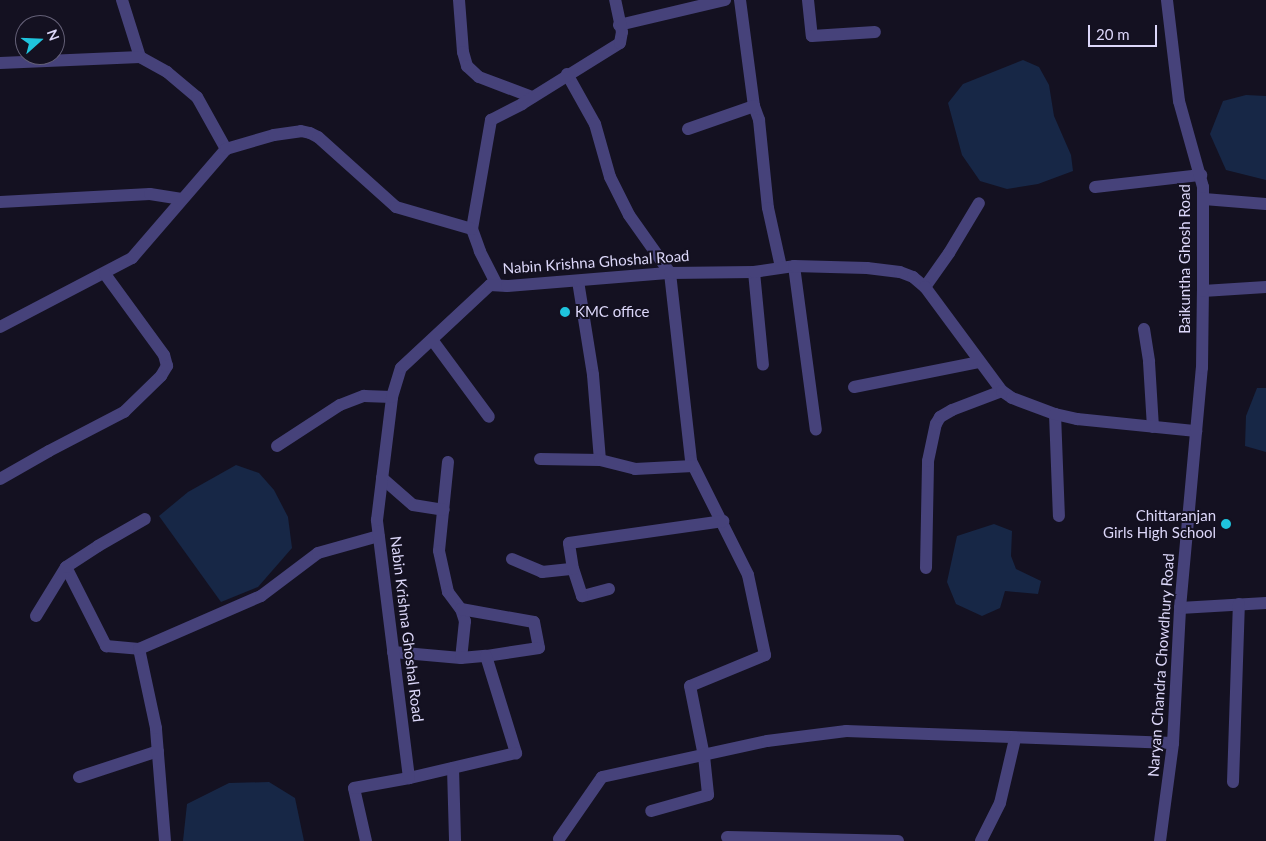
<!DOCTYPE html>
<style>
body{margin:0}
#map{position:relative;width:1266px;height:841px;overflow:hidden;background:#141121;font-family:Lato,sans-serif}
div>[style]{position:absolute}
.water>*{inset:0;background:#172746}
.minor>*{height:12px;margin:-6px;padding:0 6px;transform-origin:6px;border-radius:6px;background:#46427a}
.dots>*{width:14px;height:14px;translate:-50% -50%;box-sizing:border-box;border:2px solid #141121;border-radius:50%}
span{translate:-50% -50%;white-space:nowrap;text-align:center;line-height:1.15;-webkit-text-stroke:4px #141121;paint-order:stroke}
.street-label{font-size:15px;color:#dcd7f9}
.poi-label{font-size:15px;color:#dcd7f9}
.left{translate:0 -50%;text-align:left}
.right{translate:-100% -50%;text-align:right}
.north{position:absolute;left:15px;top:15px;width:50px;height:50px;box-sizing:border-box;background:#141121;border:1px solid #646077;border-radius:50%;rotate:70deg;font-size:14px;font-weight:700;line-height:20px;text-align:center;color:#dcd7f9}
.north::after{content:'';display:block;margin:auto;width:18px;height:22px;background:#1fc4dd;clip-path:polygon(50% 0,100% 100%,50% 72%,0 100%)}
.scale{position:absolute;left:1088px;top:25px;width:69px;height:22px;box-sizing:border-box;border:2px solid #dcd7f9;border-top:0;padding-left:6px;font-size:15px;line-height:18px;white-space:nowrap;color:#dcd7f9;-webkit-text-stroke:4px #141121;paint-order:stroke}
</style>
<div id="map">
<div class="water">
<i style="clip-path:polygon(1023px 60px,1039px 67px,1049px 85px,1054px 116px,1071px 155px,1073px 171px,1038px 184px,1007px 189px,980px 181px,962px 155px,948px 103px,963px 84px)"></i>
<i style="clip-path:polygon(1246px 95px,1266px 96px,1266px 180px,1226px 170px,1210px 134px,1223px 101px)"></i>
<i style="clip-path:polygon(1257px 388px,1266px 388px,1266px 452px,1245px 446px,1246px 416px)"></i>
<i style="clip-path:polygon(236px 465px,259px 473px,274px 490px,288px 517px,292px 548px,258px 587px,221px 602px,159px 516px,188px 492px)"></i>
<i style="clip-path:polygon(994px 524px,1012px 531px,1011px 556px,1016px 569px,1041px 581px,1038px 594px,1005px 591px,1000px 608px,982px 616px,956px 604px,947px 582px,957px 536px)"></i>
<i style="clip-path:polygon(269px 782px,295px 798px,304px 841px,183px 841px,187px 804px,229px 783px)"></i>
</div>
<div class="minor">
<i style="left:122px;top:0;width:60px;rotate:72.5deg"></i>
<i style="left:140px;top:57px;width:31px;rotate:29deg"></i>
<i style="left:167px;top:72px;width:39px;rotate:40deg"></i>
<i style="left:197px;top:97px;width:60px;rotate:60.9deg"></i>
<i style="left:459px;top:0;width:52px;rotate:85.6deg"></i>
<i style="left:463px;top:52px;width:15px;rotate:74deg"></i>
<i style="left:467px;top:66px;width:16px;rotate:43deg"></i>
<i style="left:479px;top:77px;width:57px;rotate:20.7deg"></i>
<i style="left:740px;top:0;width:107px;rotate:82.5deg"></i>
<i style="left:754px;top:106px;width:15px;rotate:70deg"></i>
<i style="left:759px;top:120px;width:88px;rotate:84.2deg"></i>
<i style="left:768px;top:208px;width:60px;rotate:77.6deg"></i>
<i style="left:808px;top:0;width:36px;rotate:84deg"></i>
<i style="left:812px;top:36px;width:63px;rotate:-3.6deg"></i>
<i style="left:619px;top:25px;width:109px;rotate:-13.3deg"></i>
<i style="left:0;top:63px;width:140px;rotate:-2.5deg"></i>
<i style="left:567px;top:74px;width:57px;rotate:60.8deg"></i>
<i style="left:595px;top:124px;width:55px;rotate:74.2deg"></i>
<i style="left:610px;top:177px;width:42px;rotate:63.4deg"></i>
<i style="left:629px;top:215px;width:71px;rotate:54.7deg"></i>
<i style="left:670px;top:273px;width:189px;rotate:83.6deg"></i>
<i style="left:691px;top:461px;width:127px;rotate:63.4deg"></i>
<i style="left:748px;top:575px;width:82px;rotate:78deg"></i>
<i style="left:765px;top:655px;width:81px;rotate:157.5deg"></i>
<i style="left:690px;top:686px;width:71px;rotate:78.7deg"></i>
<i style="left:704px;top:756px;width:39px;rotate:84deg"></i>
<i style="left:708px;top:795px;width:59px;rotate:164.3deg"></i>
<i style="left:688px;top:129px;width:70px;rotate:-19.2deg"></i>
<i style="left:1095px;top:187px;width:107px;rotate:-6.5deg"></i>
<i style="left:1204px;top:199px;width:62px;rotate:4.6deg"></i>
<i style="left:0;top:202px;width:150px;rotate:-3.1deg"></i>
<i style="left:150px;top:194px;width:32px;rotate:9deg"></i>
<i style="left:794px;top:266px;width:165px;rotate:82.4deg"></i>
<i style="left:754px;top:272px;width:93px;rotate:84.5deg"></i>
<i style="left:578px;top:281px;width:95px;rotate:80.9deg"></i>
<i style="left:593px;top:375px;width:85px;rotate:85.3deg"></i>
<i style="left:497px;top:285px;width:38px;rotate:-117deg"></i>
<i style="left:480px;top:251px;width:23px;rotate:-110deg"></i>
<i style="left:472px;top:229px;width:111px;rotate:-80.1deg"></i>
<i style="left:491px;top:120px;width:35px;rotate:-27deg"></i>
<i style="left:522px;top:104px;width:115px;rotate:-31.9deg"></i>
<i style="left:620px;top:43px;width:11px;rotate:-80deg"></i>
<i style="left:622px;top:32px;width:33px;rotate:-102deg"></i>
<i style="left:925px;top:287px;width:42px;rotate:-54.8deg"></i>
<i style="left:949px;top:253px;width:58px;rotate:-59deg"></i>
<i style="left:1203px;top:291px;width:63px;rotate:-3.6deg"></i>
<i style="left:0;top:327px;width:149px;rotate:-27.6deg"></i>
<i style="left:132px;top:258px;width:144px;rotate:-49.2deg"></i>
<i style="left:226px;top:149px;width:50px;rotate:-16.3deg"></i>
<i style="left:274px;top:135px;width:27px;rotate:-8deg"></i>
<i style="left:301px;top:131px;width:9px;rotate:13deg"></i>
<i style="left:310px;top:133px;width:9px;rotate:27deg"></i>
<i style="left:318px;top:137px;width:105px;rotate:41.9deg"></i>
<i style="left:396px;top:207px;width:79px;rotate:16.1deg"></i>
<i style="left:1144px;top:329px;width:33px;rotate:81deg"></i>
<i style="left:1149px;top:362px;width:65px;rotate:86.5deg"></i>
<i style="left:433px;top:341px;width:94px;rotate:53.6deg"></i>
<i style="left:854px;top:387px;width:127px;rotate:-11.3deg"></i>
<i style="left:1055px;top:414px;width:102px;rotate:87.8deg"></i>
<i style="left:277px;top:446px;width:75px;rotate:-33.1deg"></i>
<i style="left:340px;top:405px;width:26px;rotate:-21deg"></i>
<i style="left:364px;top:396px;width:28px;rotate:2deg"></i>
<i style="left:540px;top:459px;width:60px;rotate:1deg"></i>
<i style="left:600px;top:460px;width:36px;rotate:14deg"></i>
<i style="left:635px;top:469px;width:58px;rotate:-3deg"></i>
<i style="left:448px;top:462px;width:89px;rotate:95.8deg"></i>
<i style="left:439px;top:551px;width:42px;rotate:77.6deg"></i>
<i style="left:448px;top:592px;width:21px;rotate:53deg"></i>
<i style="left:461px;top:609px;width:13px;rotate:72deg"></i>
<i style="left:465px;top:621px;width:37px;rotate:96deg"></i>
<i style="left:382px;top:478px;width:41px;rotate:41.1deg"></i>
<i style="left:413px;top:505px;width:31px;rotate:9deg"></i>
<i style="left:0;top:479px;width:56px;rotate:-29.7deg"></i>
<i style="left:49px;top:451px;width:85px;rotate:-27.5deg"></i>
<i style="left:124px;top:412px;width:52px;rotate:-44.2deg"></i>
<i style="left:161px;top:376px;width:12px;rotate:-59deg"></i>
<i style="left:167px;top:366px;width:11px;rotate:-105deg"></i>
<i style="left:164px;top:355px;width:100px;rotate:-126.1deg"></i>
<i style="left:512px;top:559px;width:33px;rotate:23deg"></i>
<i style="left:542px;top:572px;width:31px;rotate:-6deg"></i>
<i style="left:66px;top:567px;width:89px;rotate:63.1deg"></i>
<i style="left:106px;top:646px;width:33px;rotate:5deg"></i>
<i style="left:926px;top:568px;width:107px;rotate:-88.9deg"></i>
<i style="left:928px;top:461px;width:38px;rotate:-78deg"></i>
<i style="left:936px;top:424px;width:8px;rotate:-60deg"></i>
<i style="left:940px;top:417px;width:14px;rotate:-30deg"></i>
<i style="left:952px;top:410px;width:53px;rotate:-20.8deg"></i>
<i style="left:609px;top:589px;width:28px;rotate:165deg"></i>
<i style="left:582px;top:596px;width:28px;rotate:-108deg"></i>
<i style="left:573px;top:569px;width:26px;rotate:-99deg"></i>
<i style="left:569px;top:543px;width:156px;rotate:-8.1deg"></i>
<i style="left:1180px;top:608px;width:86px;rotate:-3.3deg"></i>
<i style="left:461px;top:609px;width:74px;rotate:10.1deg"></i>
<i style="left:534px;top:622px;width:26px;rotate:79deg"></i>
<i style="left:539px;top:648px;width:54px;rotate:171.4deg"></i>
<i style="left:36px;top:616px;width:57px;rotate:-58.5deg"></i>
<i style="left:66px;top:567px;width:38px;rotate:-33deg"></i>
<i style="left:98px;top:546px;width:54px;rotate:-29.9deg"></i>
<i style="left:393px;top:652px;width:68px;rotate:5deg"></i>
<i style="left:461px;top:658px;width:25px;rotate:-5deg"></i>
<i style="left:486px;top:656px;width:102px;rotate:72.8deg"></i>
<i style="left:516px;top:753px;width:110px;rotate:166.8deg"></i>
<i style="left:453px;top:768px;width:73px;rotate:88.4deg"></i>
<i style="left:79px;top:777px;width:83px;rotate:-18.2deg"></i>
<i style="left:1233px;top:782px;width:178px;rotate:-88.1deg"></i>
<i style="left:727px;top:837px;width:171px;rotate:1.3deg"></i>
<i style="left:559px;top:839px;width:75px;rotate:-55.3deg"></i>
<i style="left:602px;top:777px;width:169px;rotate:-12.3deg"></i>
<i style="left:767px;top:741px;width:80px;rotate:-7.2deg"></i>
<i style="left:846px;top:731px;width:327px;rotate:2.1deg"></i>
<i style="left:165px;top:841px;width:113px;rotate:-94.6deg"></i>
<i style="left:156px;top:728px;width:81px;rotate:-102.1deg"></i>
<i style="left:139px;top:649px;width:133px;rotate:-23.5deg"></i>
<i style="left:261px;top:596px;width:71px;rotate:-37deg"></i>
<i style="left:318px;top:553px;width:63px;rotate:-15.6deg"></i>
<i style="left:366px;top:841px;width:54px;rotate:-102.8deg"></i>
<i style="left:354px;top:788px;width:56px;rotate:-10.3deg"></i>
<i style="left:409px;top:778px;width:260px;rotate:-97.1deg"></i>
<i style="left:377px;top:520px;width:124px;rotate:-83deg"></i>
<i style="left:392px;top:397px;width:30px;rotate:-73deg"></i>
<i style="left:401px;top:368px;width:122px;rotate:-43deg"></i>
<i style="left:490px;top:285px;width:17px;rotate:3deg"></i>
<i style="left:507px;top:286px;width:164px;rotate:-4.6deg"></i>
<i style="left:670px;top:273px;width:84px;rotate:-0.7deg"></i>
<i style="left:754px;top:272px;width:40px;rotate:-8.5deg"></i>
<i style="left:794px;top:266px;width:73px;rotate:1.6deg"></i>
<i style="left:867px;top:268px;width:33px;rotate:7deg"></i>
<i style="left:900px;top:272px;width:14px;rotate:21deg"></i>
<i style="left:913px;top:277px;width:16px;rotate:40deg"></i>
<i style="left:925px;top:287px;width:129px;rotate:53.5deg"></i>
<i style="left:1002px;top:391px;width:12px;rotate:35deg"></i>
<i style="left:1012px;top:398px;width:46px;rotate:20.4deg"></i>
<i style="left:1055px;top:414px;width:23px;rotate:13deg"></i>
<i style="left:1077px;top:419px;width:120px;rotate:5.8deg"></i>
<i style="left:981px;top:841px;width:42px;rotate:-63.4deg"></i>
<i style="left:1000px;top:803px;width:66px;rotate:-76.8deg"></i>
<i style="left:1160px;top:841px;width:99px;rotate:-82.4deg"></i>
<i style="left:1173px;top:743px;width:135px;rotate:-87deg"></i>
<i style="left:1180px;top:608px;width:241px;rotate:-84.8deg"></i>
<i style="left:1202px;top:368px;width:77px;rotate:-89.3deg"></i>
<i style="left:1203px;top:291px;width:104px;rotate:-90deg"></i>
<i style="left:1203px;top:187px;width:89px;rotate:-105.6deg"></i>
<i style="left:1179px;top:101px;width:102px;rotate:-96.8deg"></i>
</div>
<div class="dots">
<i style="left:565px;top:312px;background:#1fc4dd"></i>
<i style="left:1226px;top:524px;background:#1fc4dd"></i>
</div>
<div class="street-label">
<span style="left:1185px;top:259px;rotate:-90deg">Baikuntha Ghosh Road</span>
<span style="left:596px;top:262px;rotate:-4deg">Nabin Krishna Ghoshal Road</span>
<span style="left:407px;top:629px;rotate:83deg">Nabin Krishna Ghoshal Road</span>
<span style="left:1161px;top:665px;rotate:-86deg">Naryan Chandra Chowdhury Road</span>
</div>
<div class="poi-label">
<span class="left" style="left:575px;top:312px">KMC office</span>
<span class="right" style="left:1216px;top:524px">Chittaranjan<br>Girls High School</span>
</div>
<div class="north">N</div>
<div class="scale">20 m</div>
</div>
